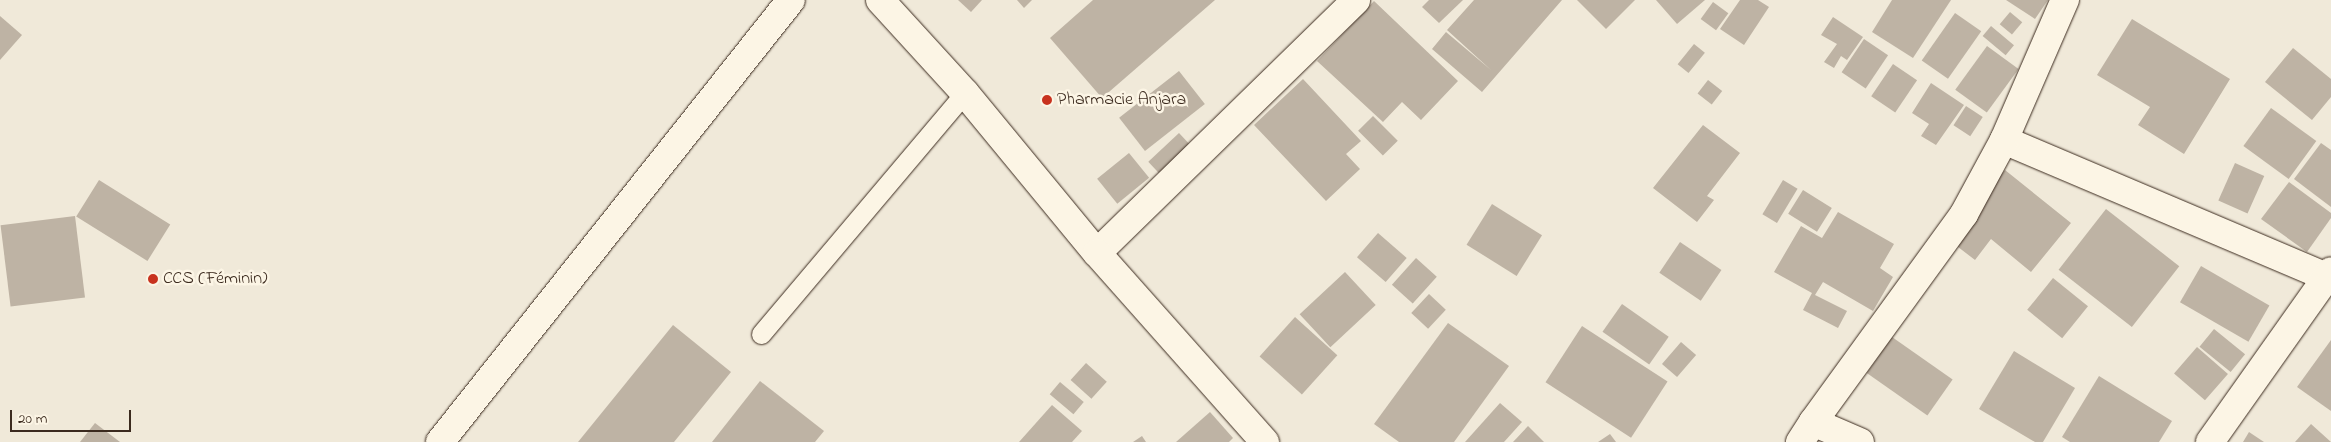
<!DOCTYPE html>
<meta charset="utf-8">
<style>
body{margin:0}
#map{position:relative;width:2331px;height:442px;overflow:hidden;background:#f0e9d9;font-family:"Indie Flower",sans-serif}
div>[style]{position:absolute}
.building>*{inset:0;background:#beb3a4;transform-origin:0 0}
.roads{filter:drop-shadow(0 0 1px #3b2a1e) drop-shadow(0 0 1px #3b2a1e)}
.lane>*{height:19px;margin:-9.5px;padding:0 9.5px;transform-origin:9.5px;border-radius:9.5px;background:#fcf5e5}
.street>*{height:28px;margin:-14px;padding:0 14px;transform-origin:14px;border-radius:14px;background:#fcf5e5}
.secondary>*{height:28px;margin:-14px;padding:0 14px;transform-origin:14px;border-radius:14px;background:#fcf5e5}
.dots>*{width:14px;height:14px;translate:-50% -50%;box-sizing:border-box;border:2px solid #fcf5e5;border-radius:50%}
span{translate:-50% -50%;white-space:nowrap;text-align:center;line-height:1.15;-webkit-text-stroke:5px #fcf5e5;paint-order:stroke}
.poi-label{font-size:18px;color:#3b2a1e}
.left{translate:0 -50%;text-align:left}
.scale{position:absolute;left:10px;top:410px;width:121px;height:22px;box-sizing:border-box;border:2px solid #3b2a1e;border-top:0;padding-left:6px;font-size:15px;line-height:18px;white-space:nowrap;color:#3b2a1e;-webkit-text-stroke:4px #fcf5e5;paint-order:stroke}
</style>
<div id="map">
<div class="building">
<i style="clip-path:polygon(958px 0,982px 0,971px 12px)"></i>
<i style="clip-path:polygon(1017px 0,1032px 0,1024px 8px)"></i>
<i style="clip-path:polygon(1093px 0,1215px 0,1102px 98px,1050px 38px)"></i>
<i style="clip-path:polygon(1429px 0,1463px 0,1439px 23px,1422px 7px)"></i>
<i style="clip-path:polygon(1474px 0,1562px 0,1482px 92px,1432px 49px,1446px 32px,1491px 70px,1447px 30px)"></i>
<i style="clip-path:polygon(1577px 0,1635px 0,1606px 29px)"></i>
<i style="clip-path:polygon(1656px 0,1705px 0,1677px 24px)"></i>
<i style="clip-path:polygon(1740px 0,1758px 0,1769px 7px,1744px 45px,1720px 29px)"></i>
<i style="clip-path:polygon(1892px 0,1951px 0,1913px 58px,1872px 32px)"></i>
<i style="clip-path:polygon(2006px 0,2048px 0,2035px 19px)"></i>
<i style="clip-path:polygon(1374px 1px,1458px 81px,1421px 120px,1402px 102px,1383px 122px,1317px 61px)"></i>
<i style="left:1713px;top:2px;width:19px;height:21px;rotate:36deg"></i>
<i style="left:2010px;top:12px;width:16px;height:16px;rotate:40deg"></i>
<i style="left:1955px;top:13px;width:32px;height:58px;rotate:35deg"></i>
<i style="clip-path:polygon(0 16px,22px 35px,0 60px)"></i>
<i style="clip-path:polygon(1833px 17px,1863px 37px,1847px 60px,1841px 56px,1834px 68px,1824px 62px,1837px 44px,1821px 35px)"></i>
<i style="clip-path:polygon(2132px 19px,2230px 79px,2184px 154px,2138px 125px,2150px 107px,2097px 75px)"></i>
<i style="left:1991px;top:26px;width:30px;height:13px;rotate:40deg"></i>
<i style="left:1864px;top:39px;width:29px;height:40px;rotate:34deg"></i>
<i style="left:1694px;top:44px;width:14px;height:26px;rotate:39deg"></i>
<i style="left:1987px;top:46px;width:39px;height:54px;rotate:36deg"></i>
<i style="clip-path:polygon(2293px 48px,2331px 79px,2331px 97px,2312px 120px,2265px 82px)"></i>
<i style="left:1893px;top:64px;width:29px;height:39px;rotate:34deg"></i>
<i style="left:1179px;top:71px;width:42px;height:76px;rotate:52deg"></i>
<i style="clip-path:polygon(1303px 79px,1361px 141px,1346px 154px,1360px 169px,1326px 201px,1254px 125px)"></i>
<i style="left:1708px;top:80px;width:18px;height:17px;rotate:38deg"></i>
<i style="clip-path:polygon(1931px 83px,1964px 105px,1936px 145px,1921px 136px,1929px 124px,1912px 113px)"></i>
<i style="left:1966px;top:106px;width:20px;height:23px;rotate:33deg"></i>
<i style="left:2271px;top:108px;width:56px;height:47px;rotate:36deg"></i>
<i style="left:1373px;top:116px;width:35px;height:21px;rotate:45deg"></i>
<i style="clip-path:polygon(1703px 125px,1740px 153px,1707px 196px,1714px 200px,1697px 222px,1653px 188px)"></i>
<i style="left:1179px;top:133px;width:25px;height:42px;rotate:47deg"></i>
<i style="clip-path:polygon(2321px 143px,2331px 150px,2331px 207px,2294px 179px)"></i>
<i style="left:1129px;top:153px;width:32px;height:41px;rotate:51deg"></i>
<i style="left:2235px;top:163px;width:32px;height:41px;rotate:24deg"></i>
<i style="clip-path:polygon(2005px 170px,2071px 223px,2031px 272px,1991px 239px,1975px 260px,1949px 240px)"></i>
<i style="left:99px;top:180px;width:84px;height:43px;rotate:32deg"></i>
<i style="left:1783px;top:180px;width:17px;height:40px;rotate:31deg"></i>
<i style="clip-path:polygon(2289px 182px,2331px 213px,2331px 218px,2307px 252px,2261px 219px)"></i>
<i style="left:1803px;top:190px;width:34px;height:28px;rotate:32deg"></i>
<i style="left:1492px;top:204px;width:59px;height:48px;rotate:32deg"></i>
<i style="left:2106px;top:209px;width:93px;height:77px;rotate:38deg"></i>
<i style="clip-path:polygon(1838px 212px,1894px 244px,1880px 268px,1893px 277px,1873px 311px,1823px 282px,1815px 295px,1847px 311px,1838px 328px,1803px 310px,1812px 293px,1774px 272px,1801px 226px,1822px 238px)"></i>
<i style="left:75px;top:216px;width:82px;height:75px;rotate:83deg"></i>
<i style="left:1378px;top:233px;width:38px;height:32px;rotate:41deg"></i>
<i style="left:1680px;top:242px;width:50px;height:37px;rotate:34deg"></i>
<i style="left:1416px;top:258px;width:28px;height:36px;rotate:42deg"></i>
<i style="left:2201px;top:266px;width:79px;height:42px;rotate:30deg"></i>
<i style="left:1345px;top:272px;width:45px;height:62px;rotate:47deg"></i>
<i style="left:2053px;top:278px;width:45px;height:41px;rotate:39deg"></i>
<i style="left:1429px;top:294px;width:23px;height:26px;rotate:43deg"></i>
<i style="left:1622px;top:304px;width:57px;height:34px;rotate:35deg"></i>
<i style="left:1295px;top:317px;width:57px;height:53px;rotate:42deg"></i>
<i style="clip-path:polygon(1448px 323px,1509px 366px,1454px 442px,1399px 442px,1374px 424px)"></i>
<i style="clip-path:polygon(673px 325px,731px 372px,674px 442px,578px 442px)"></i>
<i style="left:1582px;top:326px;width:102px;height:67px;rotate:33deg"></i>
<i style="left:2214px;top:329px;width:40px;height:23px;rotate:39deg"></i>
<i style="left:1892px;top:337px;width:74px;height:44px;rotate:35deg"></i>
<i style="clip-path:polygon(2331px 340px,2331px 411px,2297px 387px)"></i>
<i style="left:1681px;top:342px;width:20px;height:29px;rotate:41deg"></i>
<i style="left:2197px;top:347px;width:41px;height:35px;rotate:41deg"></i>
<i style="clip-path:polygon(2014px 351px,2075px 388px,2043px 442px,2035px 442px,1979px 409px)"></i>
<i style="left:1086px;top:363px;width:28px;height:23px;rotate:42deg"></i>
<i style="clip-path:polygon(2099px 376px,2172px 421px,2159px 442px,2070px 442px,2062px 437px)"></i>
<i style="clip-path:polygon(760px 381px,824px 431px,815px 442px,712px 442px)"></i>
<i style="left:1060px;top:382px;width:31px;height:16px;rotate:40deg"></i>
<i style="clip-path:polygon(1500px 403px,1522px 422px,1504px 442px,1465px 442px)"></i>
<i style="clip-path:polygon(1052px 405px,1082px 431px,1072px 442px,1019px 442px)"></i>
<i style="clip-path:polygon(1210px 412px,1233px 438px,1229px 442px,1176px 442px)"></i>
<i style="clip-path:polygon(95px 423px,120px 442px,80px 442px)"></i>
<i style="clip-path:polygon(2311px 424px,2331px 442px,2295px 442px)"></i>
<i style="clip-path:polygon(1528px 426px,1544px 442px,1513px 442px)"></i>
<i style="clip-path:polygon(2249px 432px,2264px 442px,2243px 442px)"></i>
<i style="clip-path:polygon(1610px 434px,1616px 442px,1598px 442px)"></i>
<i style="clip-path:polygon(1142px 436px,1146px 442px,1133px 442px)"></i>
</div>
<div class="roads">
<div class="lane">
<i style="left:761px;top:334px;width:316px;rotate:-49.8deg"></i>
</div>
<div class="street">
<i style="left:2004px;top:140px;width:355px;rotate:23deg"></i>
<i style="left:1097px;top:253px;width:362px;rotate:-44.3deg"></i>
<i style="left:1813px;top:422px;width:257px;rotate:-54deg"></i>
<i style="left:1964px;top:214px;width:84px;rotate:-61.6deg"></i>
<i style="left:2004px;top:140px;width:153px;rotate:-66.5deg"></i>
<i style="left:440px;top:442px;width:564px;rotate:-51.55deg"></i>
<i style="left:1800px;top:442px;width:24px;rotate:-57deg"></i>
<i style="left:1813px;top:422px;width:51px;rotate:23.1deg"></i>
<i style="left:2210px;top:442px;width:209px;rotate:-54.7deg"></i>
</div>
<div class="secondary">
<i style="left:880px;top:0;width:126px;rotate:47.6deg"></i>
<i style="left:965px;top:93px;width:207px;rotate:50.5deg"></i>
<i style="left:1097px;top:253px;width:253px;rotate:48.4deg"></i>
</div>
</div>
<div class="dots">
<i style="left:1047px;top:100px;background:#c8321e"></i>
<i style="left:153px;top:279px;background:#c8321e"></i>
</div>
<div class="poi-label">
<span class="left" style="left:1057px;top:100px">Pharmacie Anjara</span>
<span class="left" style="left:163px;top:279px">CCS (Féminin)</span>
</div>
<div class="scale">20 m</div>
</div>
